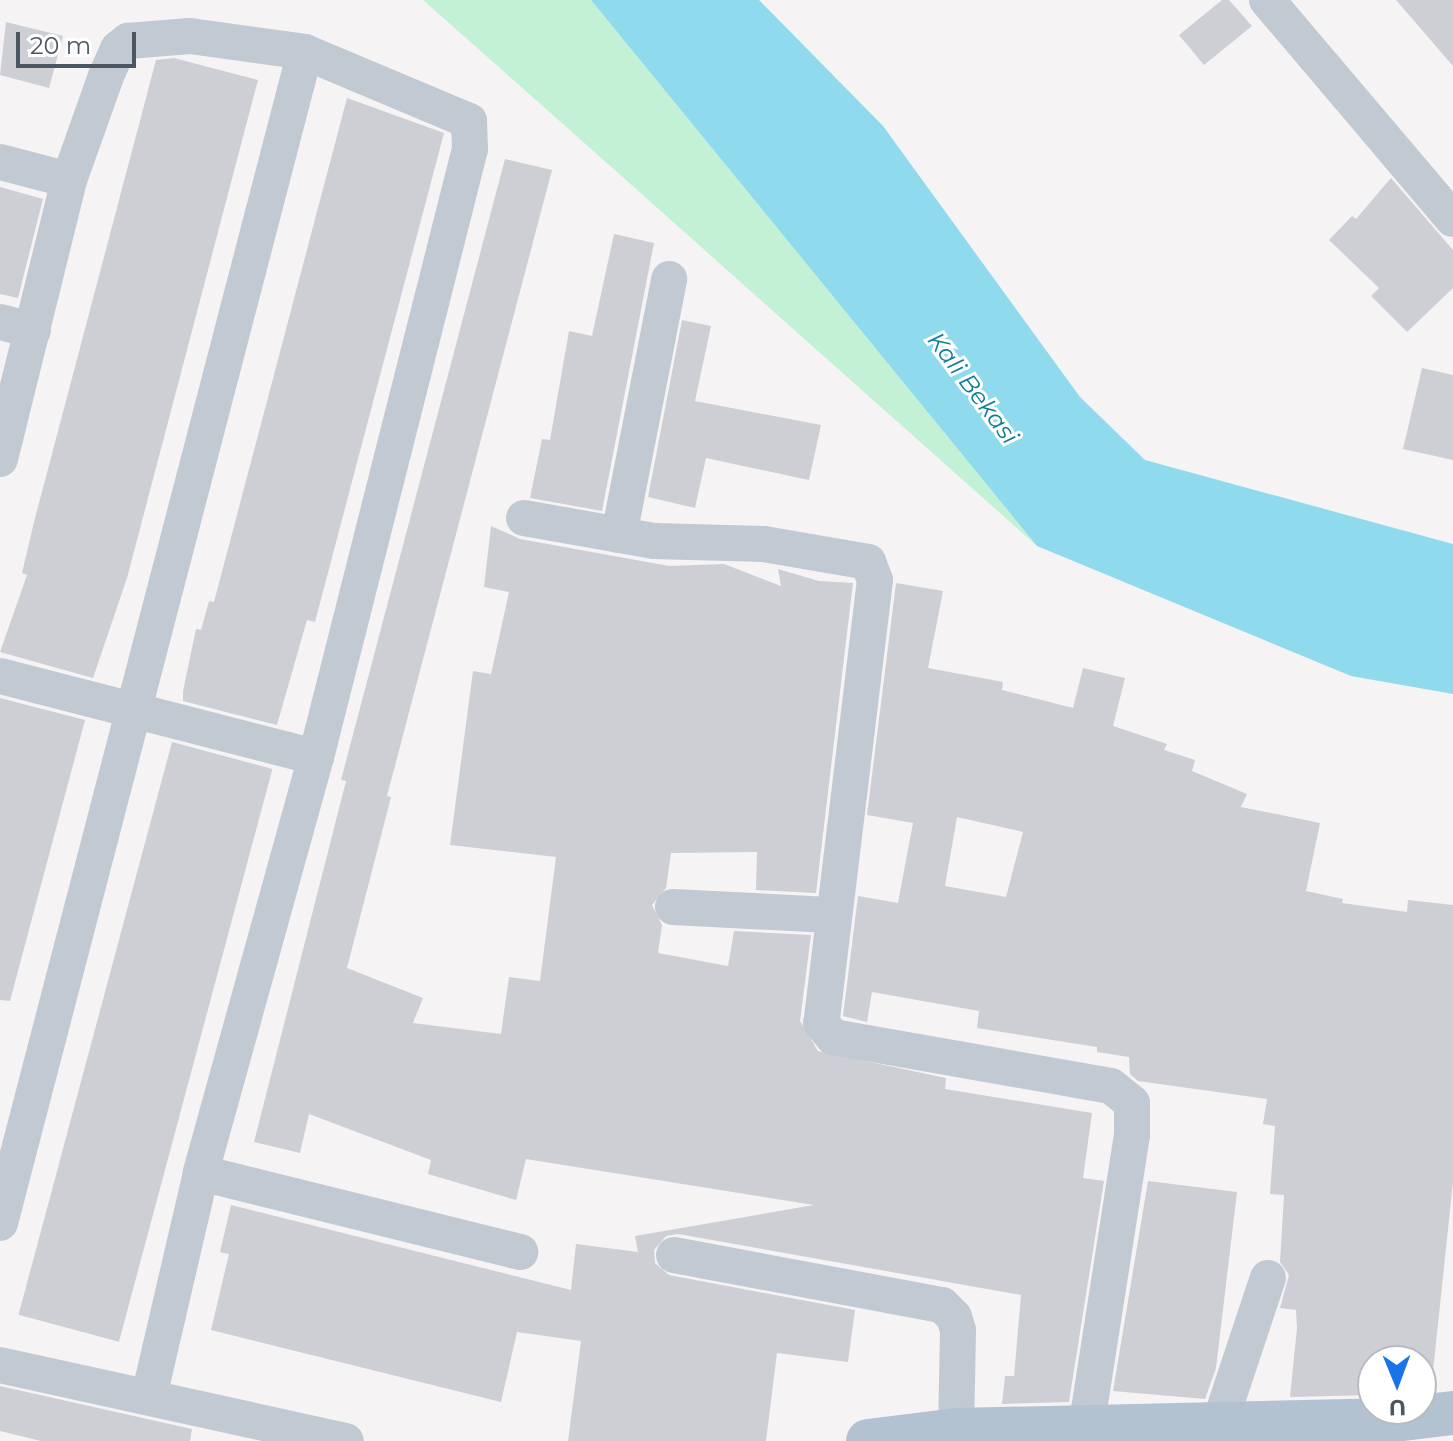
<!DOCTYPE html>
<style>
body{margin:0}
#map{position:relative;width:1453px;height:1441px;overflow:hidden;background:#f5f3f3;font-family:Montserrat,sans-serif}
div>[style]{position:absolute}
.green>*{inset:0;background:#c3f1d5}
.water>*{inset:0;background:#90daee}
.building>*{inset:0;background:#cdcfd5;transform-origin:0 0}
.minor>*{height:36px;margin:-18px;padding:0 18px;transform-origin:18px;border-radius:18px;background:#c1cad2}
.primary>*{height:44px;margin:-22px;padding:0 22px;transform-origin:22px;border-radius:22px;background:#b3c2d1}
span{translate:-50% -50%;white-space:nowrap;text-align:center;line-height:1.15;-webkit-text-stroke:6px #fff;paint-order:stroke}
.water-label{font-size:24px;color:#0c7c9b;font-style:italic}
.north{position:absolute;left:1357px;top:1345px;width:80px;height:80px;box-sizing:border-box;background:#fff;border:2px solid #b7bbc0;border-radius:50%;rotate:179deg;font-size:22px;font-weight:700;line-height:32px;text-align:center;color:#4a5661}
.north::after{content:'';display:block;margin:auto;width:28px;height:36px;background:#1a73e8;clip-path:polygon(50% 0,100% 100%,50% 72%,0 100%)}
.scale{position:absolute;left:16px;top:32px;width:120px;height:36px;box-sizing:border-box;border:4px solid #4a5661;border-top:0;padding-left:10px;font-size:24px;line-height:28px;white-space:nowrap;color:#4a5661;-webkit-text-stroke:6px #fff;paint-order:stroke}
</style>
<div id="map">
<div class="green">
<i style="clip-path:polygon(423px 0,591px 0,1037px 546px,608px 164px)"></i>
</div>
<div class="water">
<i style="clip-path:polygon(591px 0,759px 0,883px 126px,1080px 397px,1145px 460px,1453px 544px,1453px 694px,1351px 676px,1037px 546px)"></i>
</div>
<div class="building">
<i style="clip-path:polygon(1222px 0,1229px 0,1252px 26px,1204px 65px,1179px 35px)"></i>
<i style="clip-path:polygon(1396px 0,1453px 0,1453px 66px)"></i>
<i style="clip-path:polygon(6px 22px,63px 36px,49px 88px,0 75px)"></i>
<i style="clip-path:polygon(174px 58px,258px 80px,127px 578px,93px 678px,0 652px,27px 575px,22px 573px,34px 522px,156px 60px)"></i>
<i style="clip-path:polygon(347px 98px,444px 133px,315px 622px,307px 620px,277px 725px,183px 701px,183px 691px,196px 629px,201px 630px,209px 601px,214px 602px)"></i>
<i style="clip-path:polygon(505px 159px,552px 170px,387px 796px,391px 797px,347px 968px,423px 998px,413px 1023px,501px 1034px,509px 977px,540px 981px,556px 857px,450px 845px,473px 671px,491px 674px,509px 592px,484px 587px,491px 526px,520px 539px,669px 566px,724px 564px,781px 586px,778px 569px,819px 581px,853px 583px,816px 893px,756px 890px,757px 852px,671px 853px,666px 888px,652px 905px,662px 925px,658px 953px,728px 966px,734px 931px,811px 935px,800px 1021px,818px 1051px,946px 1078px,945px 1089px,1092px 1113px,1083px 1178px,1104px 1181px,1069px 1402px,1002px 1404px,1005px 1376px,1014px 1376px,1021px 1295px,678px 1234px,666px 1236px,654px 1250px,655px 1263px,669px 1275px,855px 1310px,848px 1362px,777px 1353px,766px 1441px,568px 1441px,581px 1341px,517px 1332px,501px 1402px,211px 1330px,229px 1254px,220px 1252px,231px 1205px,571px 1290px,576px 1244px,638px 1252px,635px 1236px,814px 1205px,526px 1159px,516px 1200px,428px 1174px,431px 1160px,309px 1114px,300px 1153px,254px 1142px,346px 781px,341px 780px)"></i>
<i style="clip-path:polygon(1391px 178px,1453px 250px,1453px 288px,1407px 332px,1371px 296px,1379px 288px,1329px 240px,1352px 216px,1356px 219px)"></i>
<i style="clip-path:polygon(0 187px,43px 199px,18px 298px,0 294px)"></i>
<i style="clip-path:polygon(614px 234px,654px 243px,602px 511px,530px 498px,542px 439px,550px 440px,569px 331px,592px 336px)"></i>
<i style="clip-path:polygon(682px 320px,711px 326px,695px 401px,821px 425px,809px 480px,706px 458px,695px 508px,648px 497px)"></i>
<i style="clip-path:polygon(1422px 368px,1453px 375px,1453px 460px,1403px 449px)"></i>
<i style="clip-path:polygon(evenodd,896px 583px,943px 591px,928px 668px,1003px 682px,1002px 690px,1073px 708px,1083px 668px,1125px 678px,1113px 726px,1167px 744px,1164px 750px,1195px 760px,1192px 771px,1247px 794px,1241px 807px,1320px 823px,1306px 891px,1343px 899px,1342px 903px,1407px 912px,1408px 900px,1453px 905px,1453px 1182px,1431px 1390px,1421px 1392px,1421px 1361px,1373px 1361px,1373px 1395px,1290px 1397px,1297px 1328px,1296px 1310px,1280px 1308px,1289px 1275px,1280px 1262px,1284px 1195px,1270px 1194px,1275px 1126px,1263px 1124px,1267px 1099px,1138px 1081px,1130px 1074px,1129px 1057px,1097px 1052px,1097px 1047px,977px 1028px,979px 1011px,872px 992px,867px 1022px,843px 1016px,858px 896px,898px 903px,913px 823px,867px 815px,896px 583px,957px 817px,1023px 832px,1006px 897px,945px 886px,957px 817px)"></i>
<i style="clip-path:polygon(0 698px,85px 720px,10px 1001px,0 1000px)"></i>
<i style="left:172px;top:742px;width:104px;height:593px;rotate:15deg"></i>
<i style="clip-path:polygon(1148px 1181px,1237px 1192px,1216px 1368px,1205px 1399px,1113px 1391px)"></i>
<i style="clip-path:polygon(0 1386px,192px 1429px,190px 1441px,41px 1441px,0 1431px)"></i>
</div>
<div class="minor">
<i style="left:1267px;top:0;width:287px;rotate:49.7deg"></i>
<i style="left:0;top:162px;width:71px;rotate:14.6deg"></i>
<i style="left:0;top:322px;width:34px;rotate:14deg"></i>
<i style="left:0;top:459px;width:287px;rotate:-76.1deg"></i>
<i style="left:69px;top:180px;width:110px;rotate:-70.4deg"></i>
<i style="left:106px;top:76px;width:30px;rotate:-66deg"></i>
<i style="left:118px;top:49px;width:13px;rotate:-39deg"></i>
<i style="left:128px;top:41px;width:62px;rotate:-4.6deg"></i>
<i style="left:190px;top:36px;width:116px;rotate:7.9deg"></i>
<i style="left:305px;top:52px;width:178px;rotate:22.8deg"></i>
<i style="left:469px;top:121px;width:28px;rotate:88deg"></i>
<i style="left:470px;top:149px;width:627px;rotate:104.21deg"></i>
<i style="left:316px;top:757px;width:432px;rotate:105.5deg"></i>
<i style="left:201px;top:1173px;width:230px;rotate:103.1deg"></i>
<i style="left:524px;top:518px;width:132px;rotate:10deg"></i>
<i style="left:654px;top:541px;width:110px;rotate:1.6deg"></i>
<i style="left:764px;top:544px;width:106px;rotate:9.8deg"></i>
<i style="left:868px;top:562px;width:19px;rotate:69deg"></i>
<i style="left:875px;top:580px;width:446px;rotate:96.9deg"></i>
<i style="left:821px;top:1023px;width:18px;rotate:49deg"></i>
<i style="left:833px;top:1037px;width:282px;rotate:10deg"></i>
<i style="left:1111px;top:1086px;width:27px;rotate:39deg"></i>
<i style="left:1132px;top:1103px;width:32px;rotate:90deg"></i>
<i style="left:1132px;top:1135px;width:298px;rotate:98.9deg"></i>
<i style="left:619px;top:535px;width:261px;rotate:-78.9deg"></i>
<i style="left:0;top:676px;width:326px;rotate:14.4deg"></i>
<i style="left:673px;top:907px;width:157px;rotate:2.9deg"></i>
<i style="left:201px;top:1173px;width:329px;rotate:13.9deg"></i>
<i style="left:0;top:1223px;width:1210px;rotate:-75.4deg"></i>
<i style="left:674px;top:1255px;width:273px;rotate:10.6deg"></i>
<i style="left:942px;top:1305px;width:17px;rotate:45deg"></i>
<i style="left:954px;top:1317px;width:14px;rotate:73deg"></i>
<i style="left:958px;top:1330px;width:100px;rotate:91.1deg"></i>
<i style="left:0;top:1365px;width:354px;rotate:12.4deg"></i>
<i style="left:1219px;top:1425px;width:155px;rotate:-71.6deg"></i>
</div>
<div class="primary">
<i style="left:868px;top:1441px;width:89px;rotate:-7.1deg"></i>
<i style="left:956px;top:1430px;width:438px;rotate:-1.3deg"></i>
<i style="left:1394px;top:1420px;width:59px;rotate:-6.8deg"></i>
</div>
<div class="water-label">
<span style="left:973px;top:388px;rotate:53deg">Kali Bekasi</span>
</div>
<div class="north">U</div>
<div class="scale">20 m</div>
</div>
